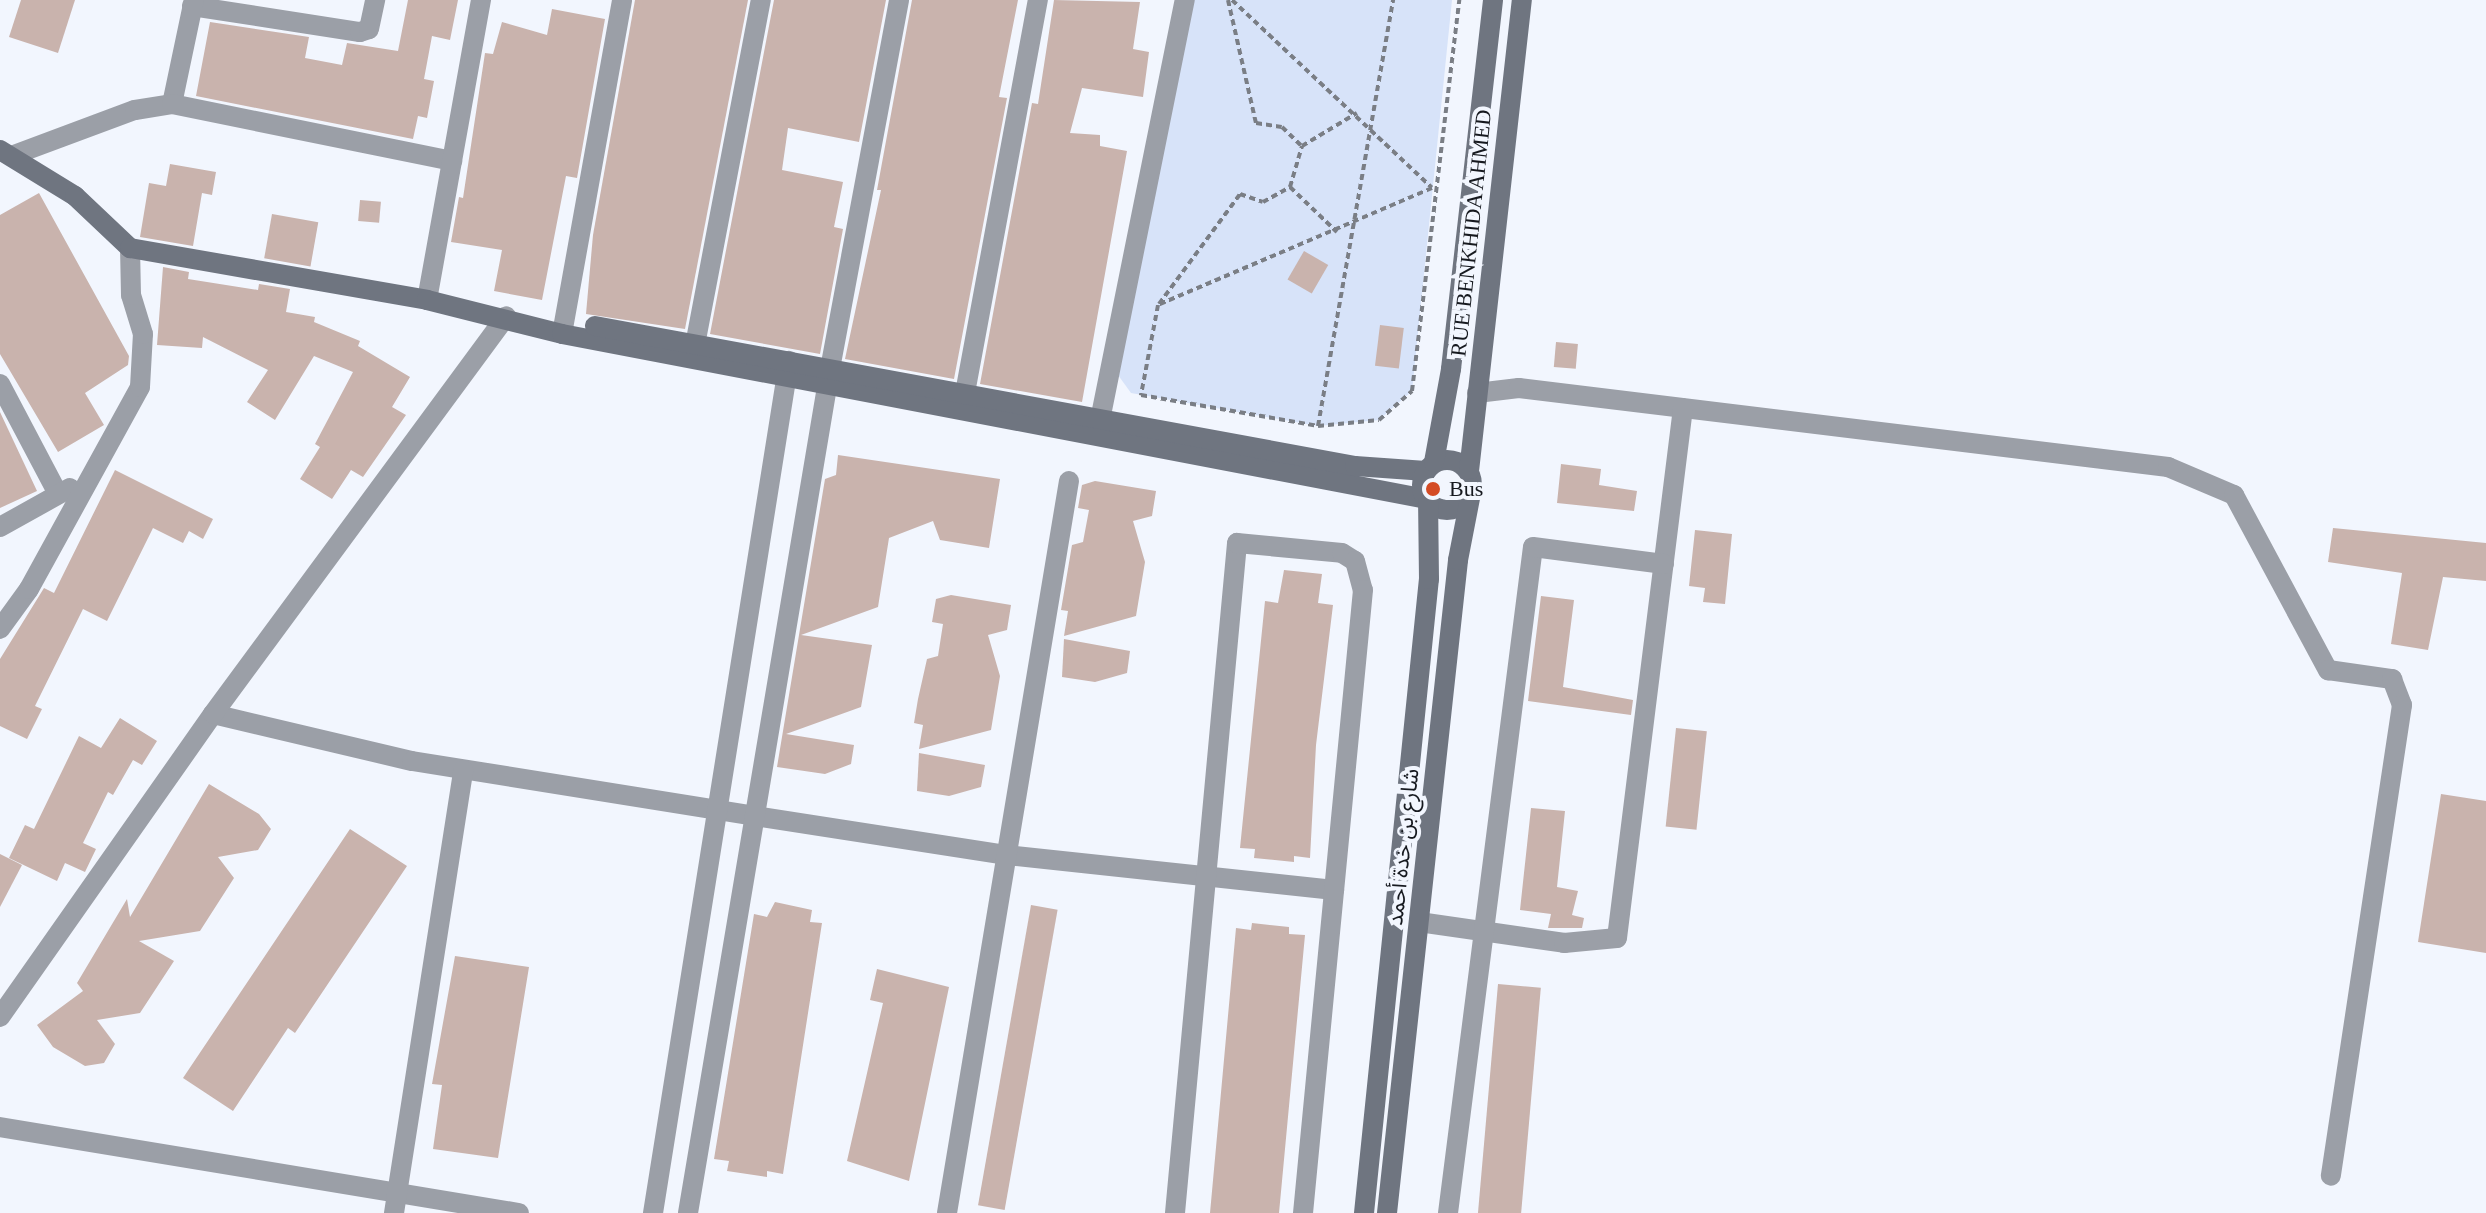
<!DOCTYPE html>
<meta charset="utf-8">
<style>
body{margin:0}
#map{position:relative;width:2486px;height:1213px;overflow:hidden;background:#f2f6fe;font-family:"Times New Roman","Noto Sans Arabic",serif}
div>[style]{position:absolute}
.green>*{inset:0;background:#d7e3f9}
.building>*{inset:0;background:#c9b3ad;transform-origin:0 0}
.path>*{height:4px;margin-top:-2px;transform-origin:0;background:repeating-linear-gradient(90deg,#7a7e85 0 6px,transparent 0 10px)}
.street>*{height:20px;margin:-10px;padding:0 10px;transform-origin:10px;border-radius:10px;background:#9b9fa7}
.secondary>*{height:20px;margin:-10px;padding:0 10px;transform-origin:10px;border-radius:10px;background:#6f7580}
.secondary>.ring{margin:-10px;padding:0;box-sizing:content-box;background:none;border:20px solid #6f7580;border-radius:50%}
.dots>*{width:22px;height:22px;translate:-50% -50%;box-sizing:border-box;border:4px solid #f2f6fe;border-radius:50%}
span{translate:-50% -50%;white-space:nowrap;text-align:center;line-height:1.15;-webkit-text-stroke:8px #f2f6fe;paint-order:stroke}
.street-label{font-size:22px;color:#16191f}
.poi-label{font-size:22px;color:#16191f}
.left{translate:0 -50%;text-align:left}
</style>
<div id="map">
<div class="green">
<i style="clip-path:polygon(1186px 0,1452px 0,1412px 391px,1379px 420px,1318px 426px,1131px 393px,1118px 375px)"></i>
</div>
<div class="building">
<i style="clip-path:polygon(21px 0,75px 0,58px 53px,9px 37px)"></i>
<i style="clip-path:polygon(408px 0,458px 0,450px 40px,432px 36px,424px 79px,434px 81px,427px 118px,418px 116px,413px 139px,196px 96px,210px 22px,309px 37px,305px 58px,342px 65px,347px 43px,398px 51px)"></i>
<i style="clip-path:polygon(635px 0,748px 0,685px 329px,586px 314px,593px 235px)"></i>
<i style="clip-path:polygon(774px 0,886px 0,859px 142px,788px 128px,782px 170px,843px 182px,834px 227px,843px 229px,820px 354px,710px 334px)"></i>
<i style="clip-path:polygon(912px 0,1018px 0,999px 97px,1007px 98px,954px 379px,845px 359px,881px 190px,877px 190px)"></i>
<i style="clip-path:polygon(1054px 0,1140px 2px,1133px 49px,1149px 52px,1143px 97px,1082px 88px,1070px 133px,1100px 135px,1100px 146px,1127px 151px,1082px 402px,980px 384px,1032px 103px,1038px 104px)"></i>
<i style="clip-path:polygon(552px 9px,605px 19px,577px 178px,566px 176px,542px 300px,494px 291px,502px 250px,451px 242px,459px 197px,463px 198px,485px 53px,493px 54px,502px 22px,547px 35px)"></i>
<i style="clip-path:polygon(170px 164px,216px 172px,212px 195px,202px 193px,193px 246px,140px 237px,149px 183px,166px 186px)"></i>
<i style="clip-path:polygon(39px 193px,129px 356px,128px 365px,85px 393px,104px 425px,58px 452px,0 354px,0 215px)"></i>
<i style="left:360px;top:200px;width:21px;height:21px;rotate:5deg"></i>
<i style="left:272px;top:214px;width:47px;height:45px;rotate:10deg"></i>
<i style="left:1304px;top:251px;width:28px;height:33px;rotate:30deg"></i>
<i style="clip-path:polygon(163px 267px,189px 272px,188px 279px,258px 290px,259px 284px,290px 289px,286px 312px,315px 317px,314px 322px,360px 341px,358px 346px,410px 377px,392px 407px,406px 415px,363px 477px,351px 470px,332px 499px,300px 479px,320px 447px,315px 444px,353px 372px,314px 356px,275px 420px,247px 402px,268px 370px,203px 337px,202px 348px,157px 345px)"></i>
<i style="left:1380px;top:325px;width:24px;height:41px;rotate:7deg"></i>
<i style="left:1556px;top:342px;width:22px;height:25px;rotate:5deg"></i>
<i style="clip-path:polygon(0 412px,37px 491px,0 508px)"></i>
<i style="clip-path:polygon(838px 455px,1000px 479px,989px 548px,940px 540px,933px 521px,889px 538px,878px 607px,801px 635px,872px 645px,861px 707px,786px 734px,854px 745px,851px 764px,825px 774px,777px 767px,825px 479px,836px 475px)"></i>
<i style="clip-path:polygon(1561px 464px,1601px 469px,1599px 485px,1637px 491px,1634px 511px,1557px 503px)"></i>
<i style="clip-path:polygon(115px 470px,213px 519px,203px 539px,189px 531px,183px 543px,153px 528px,107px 621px,83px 609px,35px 706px,42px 709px,27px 739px,0 726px,0 659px,44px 588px,54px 593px)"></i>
<i style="clip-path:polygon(1095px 481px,1156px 491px,1152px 516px,1133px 521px,1145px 562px,1136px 616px,1064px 636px,1068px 611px,1061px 610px,1072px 545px,1083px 542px,1089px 510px,1078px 508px,1082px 485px)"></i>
<i style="clip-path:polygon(2333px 528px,2486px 543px,2486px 581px,2443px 577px,2428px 650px,2391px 644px,2402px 573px,2328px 562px)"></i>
<i style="clip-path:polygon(1695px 530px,1732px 534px,1725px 604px,1703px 602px,1705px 588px,1689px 586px)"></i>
<i style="clip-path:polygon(1284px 570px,1322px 574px,1318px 603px,1333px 605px,1316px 745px,1310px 858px,1294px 856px,1294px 862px,1254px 858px,1255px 849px,1240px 848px,1265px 601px,1278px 603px)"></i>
<i style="clip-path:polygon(951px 595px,1011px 605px,1007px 630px,988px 635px,1000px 676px,991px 730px,919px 749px,923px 725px,914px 723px,918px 699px,927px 659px,938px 656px,943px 624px,932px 622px,936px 599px)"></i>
<i style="clip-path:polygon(1541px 596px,1574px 600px,1563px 687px,1633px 700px,1631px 715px,1528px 701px)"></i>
<i style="clip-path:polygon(1064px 639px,1130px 651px,1127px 673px,1095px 682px,1062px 677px)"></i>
<i style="clip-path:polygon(120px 718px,157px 741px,142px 765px,133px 760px,113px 795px,108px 792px,83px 843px,96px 849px,85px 872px,65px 863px,57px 881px,9px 858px,25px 825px,34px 829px,79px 736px,101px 748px)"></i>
<i style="left:1676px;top:728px;width:31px;height:99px;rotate:6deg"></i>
<i style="clip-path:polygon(919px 753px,985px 765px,981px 787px,949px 796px,917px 791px)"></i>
<i style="clip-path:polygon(209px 784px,259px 814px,271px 829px,258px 850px,218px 857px,234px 878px,200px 931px,139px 941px,174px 961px,140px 1013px,97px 1020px,115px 1044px,104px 1063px,85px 1066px,53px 1047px,37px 1025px,83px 991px,77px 983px,127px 899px,130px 917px)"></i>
<i style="clip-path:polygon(2441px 794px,2486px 801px,2486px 953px,2418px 942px)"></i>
<i style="clip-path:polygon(1531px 808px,1565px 811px,1557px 887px,1578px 891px,1572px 915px,1584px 918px,1582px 928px,1548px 928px,1551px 914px,1520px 910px)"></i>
<i style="clip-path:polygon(350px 829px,407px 866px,295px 1033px,288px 1028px,233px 1111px,183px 1078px)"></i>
<i style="clip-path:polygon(0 854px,22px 865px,0 907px)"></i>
<i style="clip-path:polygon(775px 902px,812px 910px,810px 922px,822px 923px,783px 1174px,767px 1171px,767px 1177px,727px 1171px,729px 1161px,714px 1159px,754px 914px,767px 917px)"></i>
<i style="left:1031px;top:905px;width:27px;height:305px;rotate:10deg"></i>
<i style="clip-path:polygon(1252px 923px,1289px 927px,1289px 934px,1305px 935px,1279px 1213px,1210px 1213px,1236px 928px,1251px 930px)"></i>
<i style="clip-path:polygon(455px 956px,529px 967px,498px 1158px,433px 1149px,442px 1085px,432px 1084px)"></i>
<i style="clip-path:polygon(877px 969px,949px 987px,909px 1181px,847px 1161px,883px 1003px,870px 1000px)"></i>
<i style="left:1498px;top:984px;width:43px;height:230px;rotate:5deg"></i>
</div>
<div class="path">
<i style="left:1228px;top:0;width:126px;rotate:77.2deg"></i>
<i style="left:1256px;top:123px;width:26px;rotate:9deg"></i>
<i style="left:1282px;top:127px;width:28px;rotate:44deg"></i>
<i style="left:1232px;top:0;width:274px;rotate:43.2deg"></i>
<i style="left:1290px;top:187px;width:43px;rotate:-73.7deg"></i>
<i style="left:1302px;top:146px;width:64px;rotate:-31deg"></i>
<i style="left:1432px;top:188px;width:298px;rotate:156.9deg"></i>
<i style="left:1158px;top:305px;width:92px;rotate:100.7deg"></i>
<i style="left:1141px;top:395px;width:180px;rotate:9.9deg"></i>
<i style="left:1318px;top:426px;width:61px;rotate:-5.6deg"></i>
<i style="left:1379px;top:420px;width:44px;rotate:-41.3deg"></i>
<i style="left:1412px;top:391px;width:394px;rotate:-83.1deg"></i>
<i style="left:1159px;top:304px;width:137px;rotate:-53.6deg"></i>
<i style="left:1240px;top:194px;width:24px;rotate:19deg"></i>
<i style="left:1263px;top:202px;width:31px;rotate:-29deg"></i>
<i style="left:1290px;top:187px;width:65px;rotate:43.8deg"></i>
<i style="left:1318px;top:426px;width:433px;rotate:-80deg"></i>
</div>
<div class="street">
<i style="left:192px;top:6px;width:170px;rotate:8.8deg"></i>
<i style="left:360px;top:32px;width:9px;rotate:-18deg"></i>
<i style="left:369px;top:29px;width:30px;rotate:-78deg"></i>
<i style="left:172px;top:104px;width:106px;rotate:-78.1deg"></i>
<i style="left:11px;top:156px;width:132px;rotate:-20.4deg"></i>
<i style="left:135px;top:110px;width:37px;rotate:-9deg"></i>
<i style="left:172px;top:104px;width:286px;rotate:11.5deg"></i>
<i style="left:427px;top:300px;width:305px;rotate:-79.8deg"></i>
<i style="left:562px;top:334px;width:339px;rotate:-79.8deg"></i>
<i style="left:695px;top:345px;width:351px;rotate:-79.2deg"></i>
<i style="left:0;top:384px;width:124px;rotate:62.2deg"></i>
<i style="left:965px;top:393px;width:400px;rotate:-79.5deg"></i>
<i style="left:1477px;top:393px;width:42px;rotate:-6.8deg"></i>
<i style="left:1519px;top:388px;width:654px;rotate:6.94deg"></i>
<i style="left:2168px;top:467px;width:72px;rotate:23deg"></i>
<i style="left:2234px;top:495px;width:199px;rotate:61.8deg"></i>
<i style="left:2328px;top:670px;width:65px;rotate:8deg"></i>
<i style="left:2392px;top:679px;width:28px;rotate:69deg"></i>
<i style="left:2402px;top:705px;width:476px;rotate:98.6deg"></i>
<i style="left:1097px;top:435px;width:444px;rotate:-78.6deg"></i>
<i style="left:0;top:527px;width:80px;rotate:-29.1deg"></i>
<i style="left:0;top:629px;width:49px;rotate:-54.1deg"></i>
<i style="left:29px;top:589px;width:230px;rotate:-61.2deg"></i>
<i style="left:140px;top:387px;width:53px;rotate:-86.8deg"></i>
<i style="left:143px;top:334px;width:41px;rotate:-107.1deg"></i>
<i style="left:131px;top:295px;width:47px;rotate:-91.2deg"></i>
<i style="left:213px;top:714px;width:204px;rotate:13.3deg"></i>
<i style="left:412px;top:761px;width:347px;rotate:9.1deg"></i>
<i style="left:755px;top:816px;width:255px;rotate:8.8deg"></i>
<i style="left:1007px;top:855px;width:329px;rotate:6.1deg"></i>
<i style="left:1419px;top:922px;width:147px;rotate:8.2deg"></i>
<i style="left:1564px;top:943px;width:53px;rotate:-5.4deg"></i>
<i style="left:1617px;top:938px;width:534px;rotate:-82.9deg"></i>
<i style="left:0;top:1017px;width:370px;rotate:-54.9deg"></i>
<i style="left:213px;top:714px;width:494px;rotate:-53.6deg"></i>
<i style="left:0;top:1127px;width:526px;rotate:9.41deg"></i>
<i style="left:394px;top:1213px;width:448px;rotate:-81.1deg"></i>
<i style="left:653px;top:1213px;width:863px;rotate:-80.93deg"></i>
<i style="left:688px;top:1213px;width:856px;rotate:-80.45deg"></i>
<i style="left:830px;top:369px;width:375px;rotate:-79.4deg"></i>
<i style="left:947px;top:1213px;width:742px;rotate:-80.54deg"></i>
<i style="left:1175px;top:1213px;width:673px;rotate:-84.71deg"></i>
<i style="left:1237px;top:543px;width:105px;rotate:5.4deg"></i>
<i style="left:1342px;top:553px;width:15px;rotate:32deg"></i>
<i style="left:1355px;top:561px;width:30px;rotate:75deg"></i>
<i style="left:1363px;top:590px;width:626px;rotate:95.5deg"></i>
<i style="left:1448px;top:1213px;width:671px;rotate:-82.73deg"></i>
<i style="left:1533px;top:547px;width:132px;rotate:7.4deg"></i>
</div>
<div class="secondary">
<i style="left:0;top:150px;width:88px;rotate:31.5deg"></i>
<i style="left:75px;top:196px;width:76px;rotate:43.4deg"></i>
<i style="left:130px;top:248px;width:302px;rotate:9.9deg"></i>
<i style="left:427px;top:300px;width:139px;rotate:14.1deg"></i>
<i style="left:562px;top:334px;width:880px;rotate:10.81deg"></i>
<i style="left:595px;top:326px;width:773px;rotate:10.44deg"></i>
<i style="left:1355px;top:466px;width:71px;rotate:4deg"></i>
<i class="ring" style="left:1422px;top:460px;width:30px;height:30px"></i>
<i style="left:1434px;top:462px;width:95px;rotate:-79.6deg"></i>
<i style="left:1451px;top:369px;width:371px;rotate:-83.5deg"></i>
<i style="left:1469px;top:471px;width:474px;rotate:-83.6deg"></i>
<i style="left:1364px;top:1213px;width:637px;rotate:-84.15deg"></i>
<i style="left:1429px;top:579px;width:77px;rotate:-90.7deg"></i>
<i style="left:1387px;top:1213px;width:657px;rotate:-83.79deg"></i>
<i style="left:1458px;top:560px;width:73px;rotate:-79deg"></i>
</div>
<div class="dots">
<i style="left:1433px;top:489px;background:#d44b25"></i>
</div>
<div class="street-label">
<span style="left:1471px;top:233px;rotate:-84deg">RUE BENKHIDA AHMED</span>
<span style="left:1403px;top:847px;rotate:-84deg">شارع بن خدة أحمد</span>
</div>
<div class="poi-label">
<span class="left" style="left:1449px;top:489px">Bus</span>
</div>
</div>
